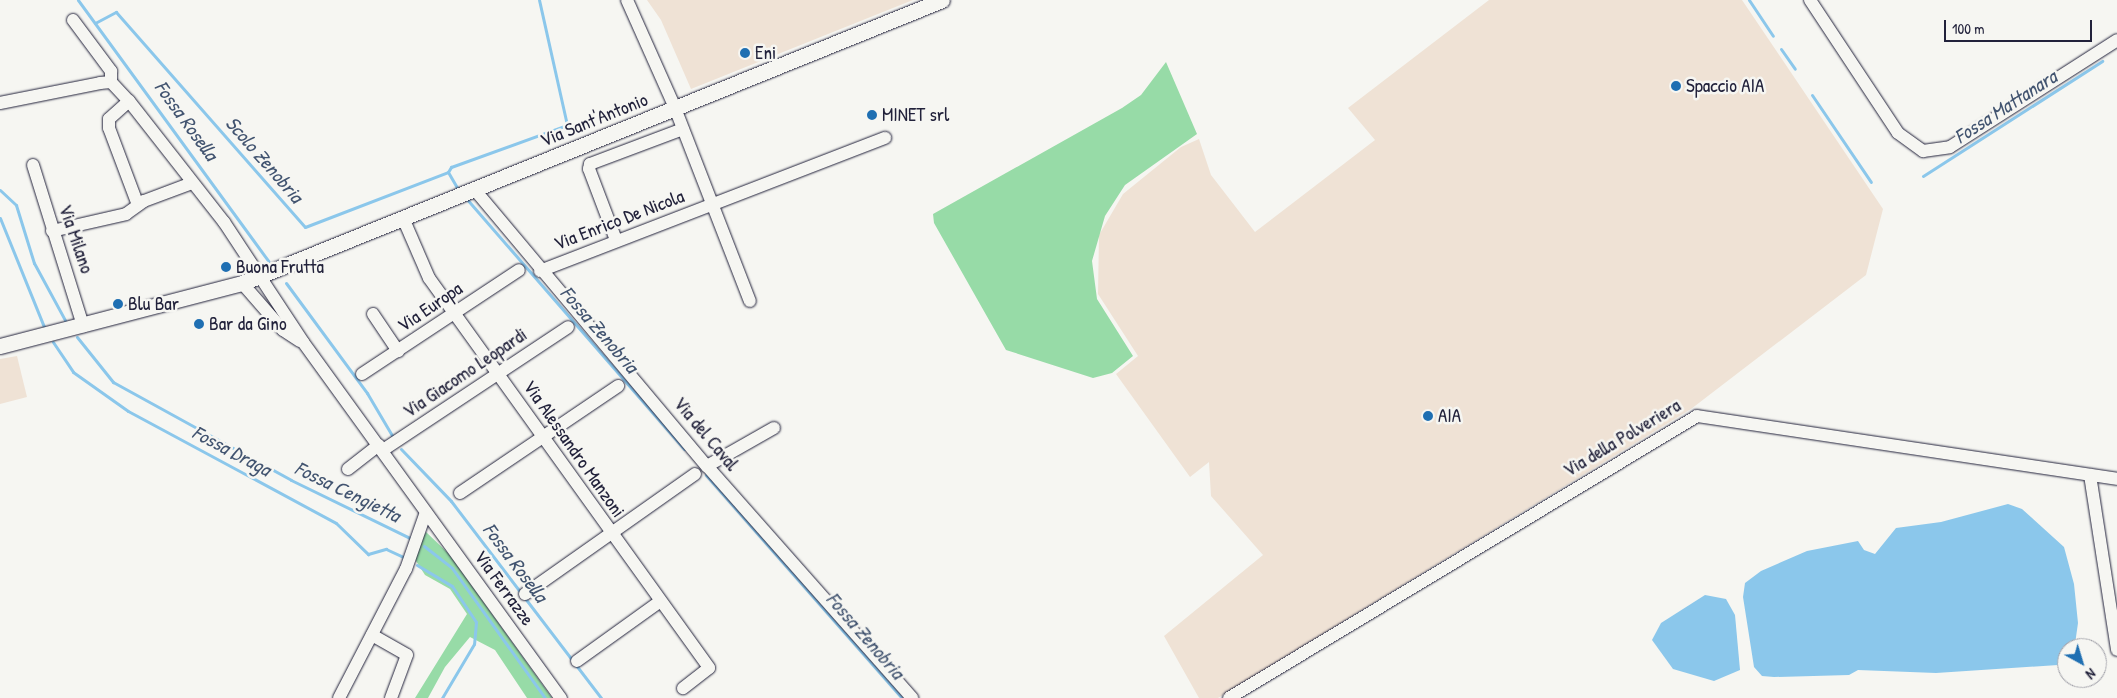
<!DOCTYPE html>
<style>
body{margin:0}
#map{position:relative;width:2117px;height:698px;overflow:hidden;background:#f6f6f2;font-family:"Patrick Hand",sans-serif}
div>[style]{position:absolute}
.built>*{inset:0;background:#efe2d5}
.green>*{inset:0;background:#97dba7}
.water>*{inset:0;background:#8bc7eb}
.stream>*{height:3px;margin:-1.5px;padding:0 1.5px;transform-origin:1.5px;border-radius:1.5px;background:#8bc7eb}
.roads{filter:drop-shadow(0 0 1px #22223b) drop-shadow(0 0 1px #22223b)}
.minor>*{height:12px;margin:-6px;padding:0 6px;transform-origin:6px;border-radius:6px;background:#f6f6f2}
.major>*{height:15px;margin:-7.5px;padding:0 7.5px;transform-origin:7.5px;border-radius:7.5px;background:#f6f6f2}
.dots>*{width:14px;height:14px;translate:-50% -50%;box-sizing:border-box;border:2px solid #f6f6f2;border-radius:50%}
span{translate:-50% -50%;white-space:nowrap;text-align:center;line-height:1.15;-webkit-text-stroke:5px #f6f6f2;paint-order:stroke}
.poi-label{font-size:19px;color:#22223b}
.left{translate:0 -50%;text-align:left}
.street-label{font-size:19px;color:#22223b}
.water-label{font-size:20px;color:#425470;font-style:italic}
.north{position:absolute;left:2057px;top:638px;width:50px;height:50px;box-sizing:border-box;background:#f6f6f2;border:1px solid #a1a1a9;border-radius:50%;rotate:141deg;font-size:14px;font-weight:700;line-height:20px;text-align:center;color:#22223b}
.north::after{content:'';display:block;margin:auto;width:18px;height:22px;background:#1f6fb2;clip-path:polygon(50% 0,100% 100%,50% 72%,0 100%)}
.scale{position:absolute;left:1944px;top:20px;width:148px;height:22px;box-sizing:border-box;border:2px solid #22223b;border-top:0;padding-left:6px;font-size:15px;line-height:18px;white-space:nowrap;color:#22223b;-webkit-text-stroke:4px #f6f6f2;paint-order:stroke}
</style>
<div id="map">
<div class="built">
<i style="clip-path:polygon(647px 0,913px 0,691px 89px,661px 20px)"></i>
<i style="clip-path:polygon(1489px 0,1742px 0,1883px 209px,1866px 275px,1691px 409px,1218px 698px,1199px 698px,1164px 636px,1263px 555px,1211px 496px,1209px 462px,1190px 477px,1116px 374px,1138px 356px,1098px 294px,1099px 235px,1123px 194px,1181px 147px,1199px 139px,1211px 175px,1255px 232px,1375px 140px,1348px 108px)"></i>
<i style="clip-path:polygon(17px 356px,27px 397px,0 404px,0 359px)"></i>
</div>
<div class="green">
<i style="clip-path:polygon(1166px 62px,1197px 134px,1125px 185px,1105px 216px,1092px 261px,1097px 299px,1133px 356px,1112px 373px,1093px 378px,1006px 350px,934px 223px,933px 214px,1122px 108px,1141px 95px)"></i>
<i style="clip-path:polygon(426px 532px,449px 554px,552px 698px,527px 698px,495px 650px,470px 637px,445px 667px,428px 698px,415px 698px,467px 614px,450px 589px,425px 575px,416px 561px,416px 550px)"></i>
</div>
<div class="water">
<i style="clip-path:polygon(2008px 504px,2022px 509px,2064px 547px,2074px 584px,2078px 623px,2075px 644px,2067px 648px,2067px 658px,2058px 665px,1936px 673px,1858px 670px,1849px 675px,1774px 677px,1762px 676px,1754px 667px,1743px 597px,1745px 583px,1761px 571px,1807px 551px,1858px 541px,1864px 550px,1875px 554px,1896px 528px,1941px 522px)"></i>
<i style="clip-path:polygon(1705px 595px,1726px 599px,1735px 615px,1740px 670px,1714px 681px,1673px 669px,1652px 640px,1661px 623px)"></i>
</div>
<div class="stream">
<i style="left:78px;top:0;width:323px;rotate:53.9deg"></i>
<i style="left:1749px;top:0;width:43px;rotate:56.3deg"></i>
<i style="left:95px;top:23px;width:24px;rotate:-28deg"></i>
<i style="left:116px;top:12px;width:286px;rotate:48.7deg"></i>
<i style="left:305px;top:227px;width:153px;rotate:-21deg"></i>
<i style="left:1781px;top:49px;width:24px;rotate:55deg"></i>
<i style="left:1812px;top:95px;width:105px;rotate:55.9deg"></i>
<i style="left:1923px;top:176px;width:213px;rotate:-32.7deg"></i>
<i style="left:0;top:190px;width:22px;rotate:43deg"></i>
<i style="left:16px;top:205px;width:61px;rotate:72.8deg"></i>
<i style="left:34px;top:263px;width:67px;rotate:61.5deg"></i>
<i style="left:459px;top:191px;width:22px;rotate:-120deg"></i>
<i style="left:448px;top:172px;width:6px;rotate:-59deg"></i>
<i style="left:451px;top:167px;width:123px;rotate:-19.9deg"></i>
<i style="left:567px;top:125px;width:128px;rotate:-102.6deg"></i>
<i style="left:465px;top:197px;width:334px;rotate:49deg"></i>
<i style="left:0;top:218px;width:118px;rotate:68deg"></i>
<i style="left:286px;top:283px;width:137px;rotate:53.6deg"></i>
<i style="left:367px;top:393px;width:51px;rotate:59.4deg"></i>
<i style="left:77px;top:337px;width:58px;rotate:51.3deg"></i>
<i style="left:113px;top:382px;width:203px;rotate:28.8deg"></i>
<i style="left:291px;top:480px;width:132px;rotate:26deg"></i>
<i style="left:53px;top:342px;width:36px;rotate:56deg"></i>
<i style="left:73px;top:372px;width:67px;rotate:35.3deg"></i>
<i style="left:128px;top:411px;width:236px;rotate:28.3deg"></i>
<i style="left:336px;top:523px;width:45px;rotate:44.1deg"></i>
<i style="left:368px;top:554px;width:19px;rotate:-16deg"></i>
<i style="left:386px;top:549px;width:23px;rotate:25deg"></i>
<i style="left:401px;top:449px;width:72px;rotate:46.1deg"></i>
<i style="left:451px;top:501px;width:248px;rotate:52.7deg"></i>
<i style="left:706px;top:475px;width:297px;rotate:48.7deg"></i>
<i style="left:424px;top:546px;width:36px;rotate:38deg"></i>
<i style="left:452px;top:568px;width:160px;rotate:54.4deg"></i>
<i style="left:417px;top:565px;width:41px;rotate:31deg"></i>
<i style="left:452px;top:586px;width:43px;rotate:56.3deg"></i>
<i style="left:476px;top:622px;width:22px;rotate:95deg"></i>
<i style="left:474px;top:644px;width:63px;rotate:120.7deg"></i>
</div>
<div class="roads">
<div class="minor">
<i style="left:627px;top:0;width:118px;rotate:66deg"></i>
<i style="left:675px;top:108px;width:207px;rotate:68.8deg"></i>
<i style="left:1810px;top:0;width:159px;rotate:56.5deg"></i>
<i style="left:1898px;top:133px;width:31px;rotate:36deg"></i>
<i style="left:1923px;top:151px;width:27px;rotate:-8deg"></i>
<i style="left:1950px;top:147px;width:198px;rotate:-32.6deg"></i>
<i style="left:73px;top:20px;width:64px;rotate:53.3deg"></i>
<i style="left:111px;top:71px;width:11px;rotate:90deg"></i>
<i style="left:129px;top:101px;width:27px;rotate:138deg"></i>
<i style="left:109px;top:119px;width:9px;rotate:90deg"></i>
<i style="left:109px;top:128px;width:82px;rotate:69.4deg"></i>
<i style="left:0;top:103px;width:102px;rotate:-11.3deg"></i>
<i style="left:100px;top:83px;width:11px;rotate:-5deg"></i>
<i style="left:111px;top:82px;width:26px;rotate:47deg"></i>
<i style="left:129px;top:101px;width:154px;rotate:51.9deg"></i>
<i style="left:224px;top:222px;width:144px;rotate:56.6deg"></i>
<i style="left:303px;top:342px;width:440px;rotate:54.1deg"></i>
<i style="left:33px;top:165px;width:169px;rotate:72.7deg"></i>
<i style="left:475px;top:190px;width:361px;rotate:50deg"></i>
<i style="left:707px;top:466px;width:310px;rotate:48.5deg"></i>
<i style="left:403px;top:218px;width:65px;rotate:66.6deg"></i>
<i style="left:429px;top:278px;width:480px;rotate:54.3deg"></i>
<i style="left:709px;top:668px;width:33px;rotate:142deg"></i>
<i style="left:52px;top:231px;width:76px;rotate:-12.9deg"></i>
<i style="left:126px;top:214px;width:22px;rotate:-36deg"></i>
<i style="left:144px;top:201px;width:51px;rotate:-20.6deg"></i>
<i style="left:616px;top:240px;width:76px;rotate:-110.8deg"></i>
<i style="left:589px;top:169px;width:5px;rotate:-79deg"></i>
<i style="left:590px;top:164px;width:99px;rotate:-20.6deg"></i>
<i style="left:540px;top:271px;width:370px;rotate:-21.1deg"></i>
<i style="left:242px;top:283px;width:62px;rotate:48.9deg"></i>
<i style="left:283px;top:330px;width:20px;rotate:33deg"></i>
<i style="left:373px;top:314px;width:45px;rotate:56deg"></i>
<i style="left:362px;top:374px;width:188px;rotate:-33.5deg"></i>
<i style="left:383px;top:450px;width:222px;rotate:-33.6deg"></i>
<i style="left:707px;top:466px;width:77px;rotate:-29.6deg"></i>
<i style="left:348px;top:469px;width:39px;rotate:-38deg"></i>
<i style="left:2090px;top:475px;width:177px;rotate:81.2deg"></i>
<i style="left:460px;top:493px;width:191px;rotate:-34.1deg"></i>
<i style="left:525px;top:594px;width:208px;rotate:-35.2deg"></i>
<i style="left:372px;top:635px;width:40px;rotate:29.7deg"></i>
<i style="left:407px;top:655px;width:46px;rotate:110.4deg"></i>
<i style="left:577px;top:661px;width:101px;rotate:-35.7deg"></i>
<i style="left:339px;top:698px;width:145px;rotate:-62.6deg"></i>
<i style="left:406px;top:569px;width:60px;rotate:-70.7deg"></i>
<i style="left:1229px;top:698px;width:546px;rotate:-31.07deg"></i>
<i style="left:1697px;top:416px;width:425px;rotate:8.5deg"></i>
</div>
<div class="major">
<i style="left:0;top:346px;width:250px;rotate:-14.6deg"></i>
<i style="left:242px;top:283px;width:755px;rotate:-22.01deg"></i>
</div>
</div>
<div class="dots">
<i style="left:745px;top:53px;background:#1f6fb2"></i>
<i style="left:1676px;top:86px;background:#1f6fb2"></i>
<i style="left:872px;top:115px;background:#1f6fb2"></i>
<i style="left:226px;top:267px;background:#1f6fb2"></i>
<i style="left:118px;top:304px;background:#1f6fb2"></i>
<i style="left:199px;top:324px;background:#1f6fb2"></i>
<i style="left:1428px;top:416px;background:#1f6fb2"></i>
</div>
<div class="poi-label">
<span class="left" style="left:755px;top:53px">Eni</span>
<span class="left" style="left:1686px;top:86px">Spaccio AIA</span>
<span class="left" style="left:882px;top:115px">MINET srl</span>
<span class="left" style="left:236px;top:267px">Buona Frutta</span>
<span class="left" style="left:128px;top:304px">Blu Bar</span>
<span class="left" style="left:209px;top:324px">Bar da Gino</span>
<span class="left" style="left:1438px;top:416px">AIA</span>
</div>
<div class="street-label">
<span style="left:594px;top:120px;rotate:-22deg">Via Sant'Antonio</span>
<span style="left:619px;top:220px;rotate:-21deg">Via Enrico De Nicola</span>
<span style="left:76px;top:239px;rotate:71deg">Via Milano</span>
<span style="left:430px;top:307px;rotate:-34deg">Via Europa</span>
<span style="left:465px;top:373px;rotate:-34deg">Via Giacomo Leopardi</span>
<span style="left:706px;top:434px;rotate:50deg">Via del Caval</span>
<span style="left:1622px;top:438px;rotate:-31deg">Via della Polveriera</span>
<span style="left:574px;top:449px;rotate:55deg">Via Alessandro Manzoni</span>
<span style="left:504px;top:588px;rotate:54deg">Via Ferrazze</span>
</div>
<div class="water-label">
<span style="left:2005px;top:106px;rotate:-33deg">Fossa Mattanara</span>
<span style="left:187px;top:120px;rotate:54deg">Fossa Rosella</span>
<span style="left:265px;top:159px;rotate:49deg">Scolo Zenobria</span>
<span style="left:600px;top:329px;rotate:49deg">Fossa Zenobria</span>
<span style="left:232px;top:450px;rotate:28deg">Fossa Draga</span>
<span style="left:348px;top:491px;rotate:26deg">Fossa Cengietta</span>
<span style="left:516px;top:562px;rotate:53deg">Fossa Rosella</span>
<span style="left:866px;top:635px;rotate:49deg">Fossa Zenobria</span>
</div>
<div class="north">N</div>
<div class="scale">100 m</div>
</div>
